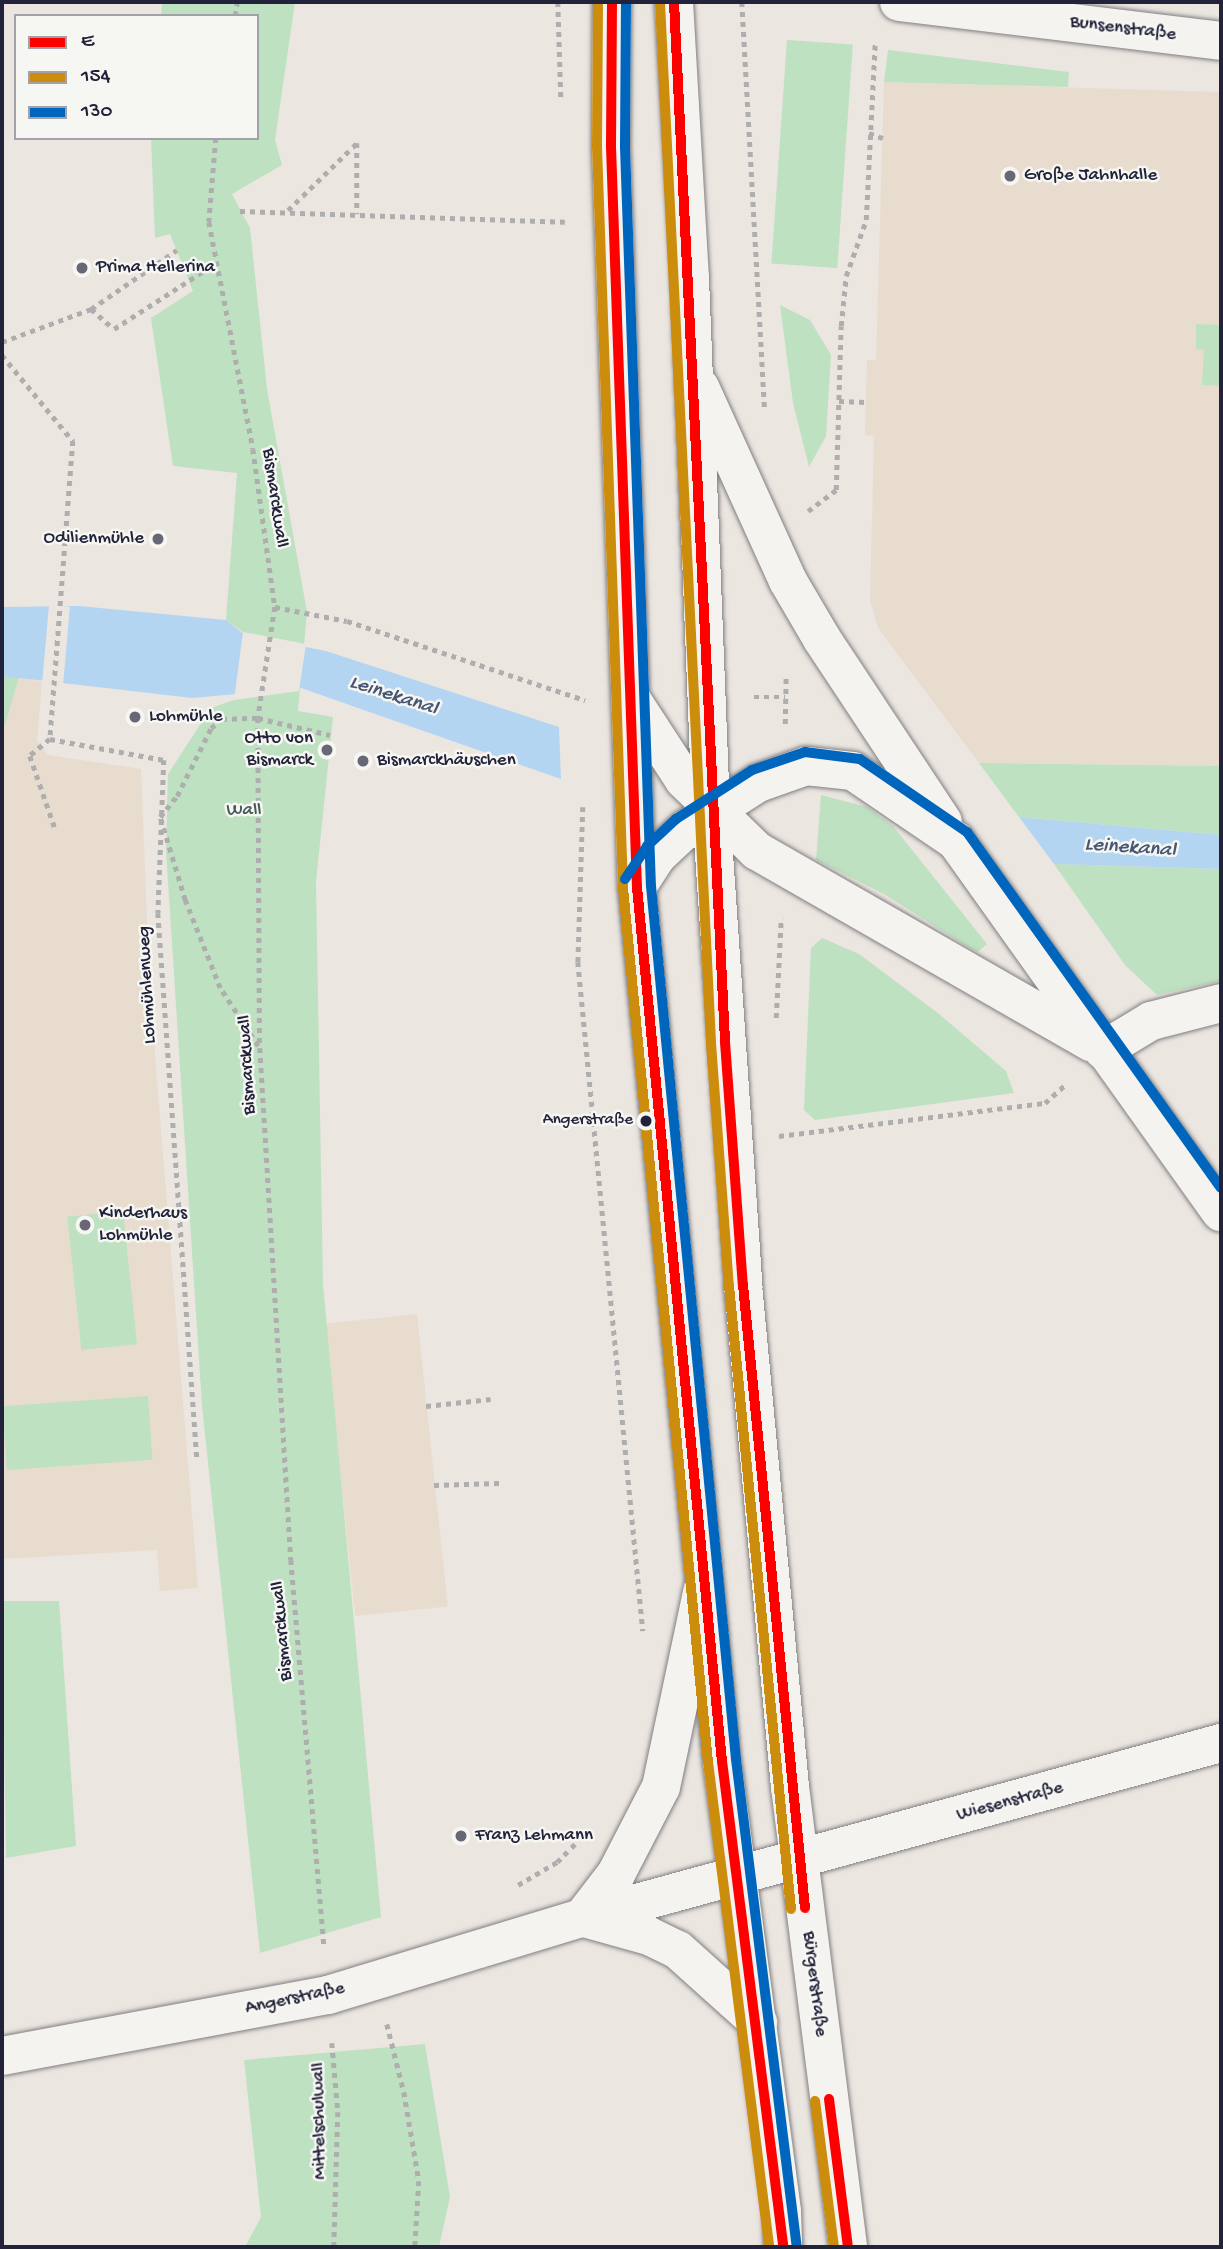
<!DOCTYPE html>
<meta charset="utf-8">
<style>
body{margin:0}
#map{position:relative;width:1223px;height:2249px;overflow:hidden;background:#ebe6e0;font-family:"Gochi Hand",sans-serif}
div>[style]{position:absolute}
.built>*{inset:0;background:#e8dccf;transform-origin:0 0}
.green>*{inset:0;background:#bee1c1;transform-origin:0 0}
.water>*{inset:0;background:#b4d5f2}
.pier>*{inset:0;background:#ebe6e0;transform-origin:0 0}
.path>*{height:4.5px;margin-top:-2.25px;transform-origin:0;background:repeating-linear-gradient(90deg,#afaeaf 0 5px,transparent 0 10px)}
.roads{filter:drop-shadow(0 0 2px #817f81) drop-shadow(0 0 2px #817f81)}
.street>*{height:38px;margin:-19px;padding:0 19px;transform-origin:19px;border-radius:19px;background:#f4f3f0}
.secondary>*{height:38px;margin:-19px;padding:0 19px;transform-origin:19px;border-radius:19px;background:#f4f3f0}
.bus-1>*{height:10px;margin:-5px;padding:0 5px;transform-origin:5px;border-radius:5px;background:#f00}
.bus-2>*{height:10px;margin:-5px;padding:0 5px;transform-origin:5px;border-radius:5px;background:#cc8c0c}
.bus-3>*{height:10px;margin:-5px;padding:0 5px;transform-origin:5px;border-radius:5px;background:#0065bd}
.dots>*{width:19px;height:19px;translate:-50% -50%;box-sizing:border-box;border:4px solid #f6f6f2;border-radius:50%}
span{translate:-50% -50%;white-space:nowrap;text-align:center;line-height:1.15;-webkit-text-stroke:5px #f6f6f2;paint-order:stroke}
.bus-label{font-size:17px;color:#22223b}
.right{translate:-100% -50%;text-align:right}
.street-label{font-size:19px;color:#22223b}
.poi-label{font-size:19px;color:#22223b}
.left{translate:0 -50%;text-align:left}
.park-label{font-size:19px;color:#465a5b}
.water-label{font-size:21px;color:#475674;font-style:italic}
.frame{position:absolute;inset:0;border:4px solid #22223b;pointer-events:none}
.legend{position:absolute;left:14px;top:14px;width:245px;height:126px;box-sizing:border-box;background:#f6f6f2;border:2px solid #a1a1a9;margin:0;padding:9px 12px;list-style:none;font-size:21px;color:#22223b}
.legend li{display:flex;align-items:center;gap:14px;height:35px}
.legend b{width:35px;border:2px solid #a1a1a9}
</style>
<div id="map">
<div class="built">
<i style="clip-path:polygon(884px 82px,1221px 92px,1221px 766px,979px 763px,878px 628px,870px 600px,874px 436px,865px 435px,867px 360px,876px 360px)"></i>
<i style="clip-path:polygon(19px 677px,42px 682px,37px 741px,48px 755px,141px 769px,150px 993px,198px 1588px,160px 1591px,157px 1550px,2px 1559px,2px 736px)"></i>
<i style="left:417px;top:1314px;width:294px;height:93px;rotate:84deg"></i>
</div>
<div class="green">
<i style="clip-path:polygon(162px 2px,295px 2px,275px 140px,282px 165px,232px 194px,250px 228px,267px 389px,307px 612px,298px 711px,333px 717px,316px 882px,323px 1284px,381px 1917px,260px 1953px,202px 1406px,166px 851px,168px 774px,211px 708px,234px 700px,243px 632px,226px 620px,237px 473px,173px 466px,151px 318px,193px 291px,170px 234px,155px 238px,151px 138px,257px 138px,257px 16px,161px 16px)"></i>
<i style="left:787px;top:40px;width:66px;height:224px;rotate:4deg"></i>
<i style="clip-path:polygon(888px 50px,1069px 72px,1068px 87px,884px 82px)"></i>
<i style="clip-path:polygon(780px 305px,810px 320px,831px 355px,826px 436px,809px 467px,793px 403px)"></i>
<i style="clip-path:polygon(1196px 324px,1221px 325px,1221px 386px,1202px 385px,1204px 350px,1196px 349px)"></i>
<i style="clip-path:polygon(2px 676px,19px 677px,2px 736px)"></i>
<i style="clip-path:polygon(979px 763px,1221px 766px,1221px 835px,1019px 817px)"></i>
<i style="clip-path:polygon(821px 795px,867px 807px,893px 826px,987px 944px,978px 952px,971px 949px,884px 894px,816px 860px)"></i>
<i style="clip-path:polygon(1054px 864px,1221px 869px,1221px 981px,1157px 995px,1125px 965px)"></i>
<i style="clip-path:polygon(822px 938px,859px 954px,939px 1014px,1006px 1071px,1014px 1093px,815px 1120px,804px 1110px,811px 948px)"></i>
<i style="left:123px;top:1211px;width:134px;height:56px;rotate:84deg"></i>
<i style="left:148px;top:1396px;width:64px;height:146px;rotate:86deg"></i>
<i style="clip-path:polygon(2px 1601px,59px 1601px,76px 1846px,6px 1858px)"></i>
<i style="clip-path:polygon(425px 2044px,450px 2197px,439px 2247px,245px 2247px,261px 2217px,244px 2060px)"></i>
</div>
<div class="water">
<i style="clip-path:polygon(79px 606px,226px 620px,245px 635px,326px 651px,559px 727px,561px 779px,301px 688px,192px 698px,2px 676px,2px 607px)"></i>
<i style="clip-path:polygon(1019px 817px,1221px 835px,1221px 869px,1054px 864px)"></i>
</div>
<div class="pier">
<i style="left:49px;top:605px;width:21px;height:77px;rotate:5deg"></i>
<i style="clip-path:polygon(243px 632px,306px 644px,299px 691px,234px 700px)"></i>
</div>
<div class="path">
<i style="left:558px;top:2px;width:97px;rotate:88.2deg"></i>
<i style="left:742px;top:2px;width:409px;rotate:86.8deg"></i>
<i style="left:235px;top:16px;width:14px;rotate:-82deg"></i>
<i style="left:869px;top:133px;width:15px;rotate:20deg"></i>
<i style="left:216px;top:138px;width:84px;rotate:94.8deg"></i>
<i style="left:209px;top:222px;width:231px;rotate:79deg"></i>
<i style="left:253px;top:449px;width:160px;rotate:82.1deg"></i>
<i style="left:275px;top:607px;width:112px;rotate:98.7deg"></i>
<i style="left:258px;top:718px;width:330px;rotate:89.7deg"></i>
<i style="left:260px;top:1048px;width:513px;rotate:86.54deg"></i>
<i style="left:291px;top:1560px;width:389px;rotate:85.1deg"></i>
<i style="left:288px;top:210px;width:96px;rotate:-44.2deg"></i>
<i style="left:357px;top:143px;width:71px;rotate:90deg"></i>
<i style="left:240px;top:211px;width:325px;rotate:1.9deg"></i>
<i style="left:91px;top:309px;width:30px;rotate:41deg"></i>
<i style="left:114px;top:329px;width:121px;rotate:-32.9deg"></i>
<i style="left:2px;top:342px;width:95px;rotate:-20.3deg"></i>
<i style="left:91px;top:309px;width:104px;rotate:-34.5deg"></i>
<i style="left:2px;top:355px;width:112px;rotate:50.5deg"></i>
<i style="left:73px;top:441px;width:299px;rotate:94.4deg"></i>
<i style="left:50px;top:739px;width:116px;rotate:10.4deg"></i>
<i style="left:164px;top:760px;width:153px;rotate:92.2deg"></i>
<i style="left:158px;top:913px;width:546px;rotate:85.91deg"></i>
<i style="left:839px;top:401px;width:27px;rotate:2deg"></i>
<i style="left:808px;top:511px;width:35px;rotate:-37deg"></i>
<i style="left:836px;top:490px;width:164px;rotate:-88.3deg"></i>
<i style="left:841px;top:326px;width:50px;rotate:-84.3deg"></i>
<i style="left:846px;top:276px;width:59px;rotate:-70.3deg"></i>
<i style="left:866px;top:220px;width:179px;rotate:-87.1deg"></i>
<i style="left:275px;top:607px;width:73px;rotate:11deg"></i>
<i style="left:347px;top:621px;width:251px;rotate:18.4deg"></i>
<i style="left:754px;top:697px;width:31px"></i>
<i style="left:785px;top:724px;width:50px;rotate:-88.9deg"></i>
<i style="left:50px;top:739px;width:26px;rotate:140deg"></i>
<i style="left:30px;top:756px;width:76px;rotate:70.9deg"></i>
<i style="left:583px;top:807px;width:155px;rotate:91.8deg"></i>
<i style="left:578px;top:962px;width:672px;rotate:84.45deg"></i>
<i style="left:776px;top:1018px;width:100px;rotate:-87.1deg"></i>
<i style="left:258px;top:1046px;width:69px;rotate:-123.2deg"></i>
<i style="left:220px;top:988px;width:95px;rotate:-111.7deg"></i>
<i style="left:185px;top:900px;width:87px;rotate:-106.8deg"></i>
<i style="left:160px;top:817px;width:27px;rotate:-51deg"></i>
<i style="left:177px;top:796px;width:76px;rotate:-63.4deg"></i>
<i style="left:211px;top:728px;width:14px;rotate:-39deg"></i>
<i style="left:222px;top:719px;width:36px;rotate:-2deg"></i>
<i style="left:258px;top:718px;width:74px;rotate:13.3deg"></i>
<i style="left:779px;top:1136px;width:268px;rotate:-7.1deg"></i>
<i style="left:1045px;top:1103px;width:28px;rotate:-42deg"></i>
<i style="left:426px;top:1406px;width:65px;rotate:-6.1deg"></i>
<i style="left:434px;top:1485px;width:65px;rotate:-1.8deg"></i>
<i style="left:518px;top:1885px;width:45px;rotate:-30.5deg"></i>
<i style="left:557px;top:1862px;width:27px;rotate:-45deg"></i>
<i style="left:387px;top:2024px;width:70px;rotate:76deg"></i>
<i style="left:404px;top:2092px;width:90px;rotate:80.4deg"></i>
<i style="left:419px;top:2181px;width:66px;rotate:93.5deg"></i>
<i style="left:332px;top:2043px;width:69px;rotate:85deg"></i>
<i style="left:338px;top:2112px;width:135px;rotate:91.7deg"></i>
</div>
<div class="roads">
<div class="street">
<i style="left:899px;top:2px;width:324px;rotate:6.9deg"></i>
<i style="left:1103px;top:1050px;width:56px;rotate:-31.1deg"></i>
<i style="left:1151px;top:1021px;width:72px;rotate:-14.4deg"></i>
<i style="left:582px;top:1918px;width:56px;rotate:-52.3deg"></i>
<i style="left:616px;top:1874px;width:98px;rotate:-62.7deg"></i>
<i style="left:661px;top:1787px;width:199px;rotate:-78.1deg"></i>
<i style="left:584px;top:1918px;width:67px;rotate:15.5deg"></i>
<i style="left:649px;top:1936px;width:32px;rotate:26deg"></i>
<i style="left:678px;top:1950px;width:108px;rotate:42deg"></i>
<i style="left:2px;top:2056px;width:332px;rotate:-10.6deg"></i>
<i style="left:328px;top:1995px;width:265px;rotate:-16.9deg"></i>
<i style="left:582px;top:1918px;width:663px;rotate:-15.32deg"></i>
</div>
<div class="secondary">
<i style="left:612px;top:2px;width:145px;rotate:90.4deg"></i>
<i style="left:611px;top:147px;width:740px;rotate:87.99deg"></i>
<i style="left:637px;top:887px;width:878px;rotate:84.45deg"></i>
<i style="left:722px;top:1761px;width:455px;rotate:82.4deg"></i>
<i style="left:782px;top:2212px;width:35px;rotate:88deg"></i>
<i style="left:674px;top:2px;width:276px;rotate:86.7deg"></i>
<i style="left:690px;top:278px;width:532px;rotate:87.74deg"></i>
<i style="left:711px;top:810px;width:476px;rotate:86.1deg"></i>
<i style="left:743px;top:1285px;width:504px;rotate:84.65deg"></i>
<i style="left:790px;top:1787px;width:464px;rotate:82.8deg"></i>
<i style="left:700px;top:387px;width:213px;rotate:65.6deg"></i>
<i style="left:788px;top:581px;width:67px;rotate:59.6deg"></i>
<i style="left:822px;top:639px;width:219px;rotate:56.5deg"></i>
<i style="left:634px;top:703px;width:92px;rotate:57deg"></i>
<i style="left:684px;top:780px;width:102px;rotate:44.2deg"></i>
<i style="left:757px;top:851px;width:386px;rotate:29.8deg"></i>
<i style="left:637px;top:887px;width:38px;rotate:-57deg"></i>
<i style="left:658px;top:855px;width:38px;rotate:-43deg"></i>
<i style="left:686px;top:829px;width:85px;rotate:-32.6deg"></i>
<i style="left:758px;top:783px;width:51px;rotate:-19.5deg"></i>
<i style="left:806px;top:766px;width:47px;rotate:6.1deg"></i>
<i style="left:853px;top:771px;width:125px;rotate:34.2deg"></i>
<i style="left:956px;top:841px;width:456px;rotate:54.5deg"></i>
</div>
</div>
<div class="bus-1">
<i style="left:612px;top:2px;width:145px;rotate:90.4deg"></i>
<i style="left:611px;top:147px;width:740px;rotate:87.99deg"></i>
<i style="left:637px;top:887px;width:878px;rotate:84.45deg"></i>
<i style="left:722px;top:1761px;width:490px;rotate:82.8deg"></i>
<i style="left:674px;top:2px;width:1041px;rotate:87.19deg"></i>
<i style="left:725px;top:1042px;width:244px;rotate:85.8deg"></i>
<i style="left:743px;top:1285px;width:626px;rotate:84.32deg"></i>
<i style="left:829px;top:2099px;width:149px;rotate:82.7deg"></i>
</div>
<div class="bus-2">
<i style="left:598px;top:2px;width:145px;rotate:90.4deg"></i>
<i style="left:597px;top:147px;width:741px;rotate:87.99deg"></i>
<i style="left:623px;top:888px;width:878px;rotate:84.45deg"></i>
<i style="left:708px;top:1762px;width:489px;rotate:82.8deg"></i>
<i style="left:660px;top:3px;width:1041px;rotate:87.19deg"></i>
<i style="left:711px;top:1043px;width:244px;rotate:85.8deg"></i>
<i style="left:729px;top:1286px;width:626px;rotate:84.32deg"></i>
<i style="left:815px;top:2101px;width:147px;rotate:82.6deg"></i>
</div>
<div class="bus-3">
<i style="left:626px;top:2px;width:145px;rotate:90.4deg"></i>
<i style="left:625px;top:147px;width:739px;rotate:87.99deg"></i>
<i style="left:651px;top:886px;width:877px;rotate:84.44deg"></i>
<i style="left:736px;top:1759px;width:492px;rotate:82.9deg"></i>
<i style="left:625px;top:879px;width:40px;rotate:-56deg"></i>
<i style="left:647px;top:846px;width:40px;rotate:-43deg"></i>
<i style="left:676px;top:819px;width:90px;rotate:-32.8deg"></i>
<i style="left:752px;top:770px;width:56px;rotate:-18.8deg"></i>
<i style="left:805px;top:752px;width:55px;rotate:7.3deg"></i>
<i style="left:860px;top:759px;width:130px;rotate:34.3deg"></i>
<i style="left:967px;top:832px;width:437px;rotate:54.5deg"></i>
</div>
<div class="dots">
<i style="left:1010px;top:176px;background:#686775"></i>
<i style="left:82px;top:268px;background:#686775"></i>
<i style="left:158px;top:539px;background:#686775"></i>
<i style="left:135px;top:717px;background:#686775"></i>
<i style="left:327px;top:750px;background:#686775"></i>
<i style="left:363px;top:761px;background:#686775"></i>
<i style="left:646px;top:1121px;background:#22223b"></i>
<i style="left:85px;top:1225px;background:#686775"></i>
<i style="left:461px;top:1836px;background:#686775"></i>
</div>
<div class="bus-label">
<span class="right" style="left:633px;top:1121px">Angerstraße</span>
</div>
<div class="street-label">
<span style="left:1123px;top:29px;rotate:7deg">Bunsenstraße</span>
<span style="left:274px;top:498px;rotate:82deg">Bismarckwall</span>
<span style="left:148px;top:985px;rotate:-93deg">Lohmühlenweg</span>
<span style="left:248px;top:1065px;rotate:-93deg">Bismarckwall</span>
<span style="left:283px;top:1631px;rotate:-95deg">Bismarckwall</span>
<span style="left:1010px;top:1802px;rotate:-15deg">Wiesenstraße</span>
<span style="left:814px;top:1984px;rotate:83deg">Bürgerstraße</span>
<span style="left:295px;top:1999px;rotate:-12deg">Angerstraße</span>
<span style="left:320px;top:2121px;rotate:-91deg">Mittelschulwall</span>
</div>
<div class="poi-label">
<span class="left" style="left:1024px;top:176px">Große Jahnhalle</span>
<span class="left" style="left:96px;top:268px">Prima Hellerina</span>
<span class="right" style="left:144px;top:539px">Odilienmühle</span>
<span class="left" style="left:149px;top:717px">Lohmühle</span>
<span class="right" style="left:313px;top:750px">Otto von<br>Bismarck</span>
<span class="left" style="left:377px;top:761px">Bismarckhäuschen</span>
<span class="left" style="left:99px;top:1225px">Kinderhaus<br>Lohmühle</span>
<span class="left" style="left:475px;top:1836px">Franz Lehmann</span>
</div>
<div class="park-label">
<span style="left:244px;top:811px">Wall</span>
</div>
<div class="water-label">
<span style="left:393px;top:697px;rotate:18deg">Leinekanal</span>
<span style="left:1130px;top:849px;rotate:4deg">Leinekanal</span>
</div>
<div class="frame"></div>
<ul class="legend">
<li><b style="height:9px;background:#f00"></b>E</li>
<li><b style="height:9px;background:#cc8c0c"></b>154</li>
<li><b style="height:9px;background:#0065bd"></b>130</li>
</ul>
</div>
